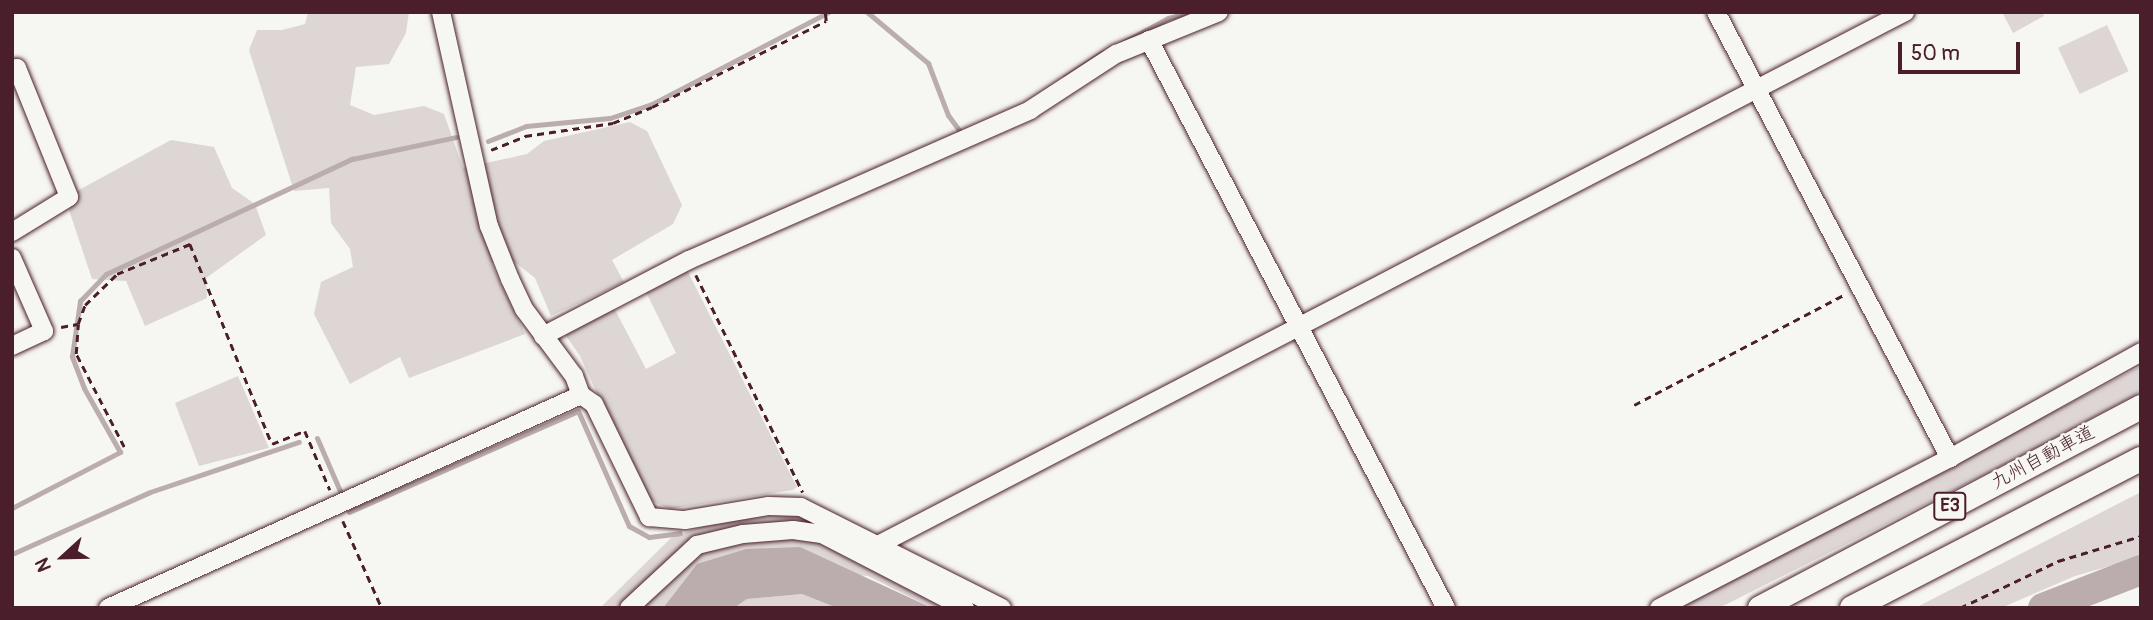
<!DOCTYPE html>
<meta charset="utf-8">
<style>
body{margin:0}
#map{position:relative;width:2153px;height:620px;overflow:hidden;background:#f6f6f2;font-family:Pangolin,"Klee One",sans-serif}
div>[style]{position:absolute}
.green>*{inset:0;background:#ddd6d5;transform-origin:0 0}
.water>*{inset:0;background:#bbadae}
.stream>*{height:5px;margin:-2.5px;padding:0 2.5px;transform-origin:2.5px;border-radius:2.5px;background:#bbadae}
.river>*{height:30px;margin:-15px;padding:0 15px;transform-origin:15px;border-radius:15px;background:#bbadae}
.path>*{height:2.5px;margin-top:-1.25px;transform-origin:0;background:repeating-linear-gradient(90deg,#4a1f2b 0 7px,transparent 0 12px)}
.roads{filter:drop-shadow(0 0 2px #4a1f2b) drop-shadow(0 0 2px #4a1f2b)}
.minor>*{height:18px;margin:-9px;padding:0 9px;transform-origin:9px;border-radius:9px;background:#f6f6f2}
.highway>*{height:24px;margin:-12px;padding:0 12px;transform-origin:12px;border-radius:12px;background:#f6f6f2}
span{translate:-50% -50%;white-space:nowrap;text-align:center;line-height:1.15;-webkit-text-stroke:5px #f6f6f2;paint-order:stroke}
.shield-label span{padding:2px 5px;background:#f6f6f2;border:2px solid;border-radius:5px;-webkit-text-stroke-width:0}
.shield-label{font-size:18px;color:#4a1f2b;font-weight:700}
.street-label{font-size:19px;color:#4a1f2b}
.frame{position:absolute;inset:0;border:14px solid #4a1f2b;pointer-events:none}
.north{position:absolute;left:28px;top:522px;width:70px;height:70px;-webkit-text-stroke:5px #f6f6f2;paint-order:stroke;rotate:248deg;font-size:19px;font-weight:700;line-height:28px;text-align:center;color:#4a1f2b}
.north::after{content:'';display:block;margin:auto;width:24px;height:32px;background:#4a1f2b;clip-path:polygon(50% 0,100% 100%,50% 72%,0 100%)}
.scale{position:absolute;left:1898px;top:42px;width:122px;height:32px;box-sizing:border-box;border:4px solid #4a1f2b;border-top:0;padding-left:9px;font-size:21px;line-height:24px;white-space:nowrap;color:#4a1f2b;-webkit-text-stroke:5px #f6f6f2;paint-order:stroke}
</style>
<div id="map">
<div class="green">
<i style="clip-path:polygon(308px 12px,409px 12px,406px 33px,389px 64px,356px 67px,350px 105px,374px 115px,424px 106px,444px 114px,463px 168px,527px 154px,544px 141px,630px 122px,647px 131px,682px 205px,673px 224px,612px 260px,624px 282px,551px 316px,535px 278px,516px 263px,491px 263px,525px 334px,409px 378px,400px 357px,350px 384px,314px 314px,321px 282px,353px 267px,350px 249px,331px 223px,329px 188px,294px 191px,249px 50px,257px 30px,282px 30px,305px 24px)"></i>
<i style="clip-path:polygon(2002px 12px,2042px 12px,2044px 16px,2013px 33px)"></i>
<i style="left:2107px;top:25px;width:51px;height:54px;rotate:65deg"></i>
<i style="clip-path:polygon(171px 140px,214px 147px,232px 188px,255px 204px,266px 235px,206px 278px,207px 298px,145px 326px,126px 281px,92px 279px,69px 210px,77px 191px)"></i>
<i style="clip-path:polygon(686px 268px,797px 487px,793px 490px,670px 509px,645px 498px,580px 356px,562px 330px,612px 304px,646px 369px,676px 353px,645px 290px)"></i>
<i style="clip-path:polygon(2141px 366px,2141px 392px,2017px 458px,1719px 608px,1680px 608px)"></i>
<i style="clip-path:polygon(238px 376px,269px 448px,199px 466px,175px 403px)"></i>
<i style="clip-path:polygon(2141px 492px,2141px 557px,2075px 576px,2001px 608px,1915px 608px)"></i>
<i style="clip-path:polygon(797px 513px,983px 608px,932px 608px,868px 576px,697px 564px,663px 608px,600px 608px,671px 538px,715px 522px)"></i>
<i style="clip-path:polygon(802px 594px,837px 608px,734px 608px,747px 599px)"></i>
</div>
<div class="water">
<i style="clip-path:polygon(800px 547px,932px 608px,837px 608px,802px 594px,747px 599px,734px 608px,663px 608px,697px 564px,746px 549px)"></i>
</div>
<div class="stream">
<i style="left:867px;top:12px;width:80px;rotate:39.9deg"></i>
<i style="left:928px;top:63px;width:56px;rotate:69deg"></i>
<i style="left:948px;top:115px;width:22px;rotate:54deg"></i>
<i style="left:961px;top:133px;width:3px;rotate:-18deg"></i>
<i style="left:1122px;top:43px;width:52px;rotate:-28.5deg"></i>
<i style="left:1168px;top:18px;width:25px;rotate:-14deg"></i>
<i style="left:1065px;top:77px;width:45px;rotate:-33.3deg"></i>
<i style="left:488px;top:141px;width:41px;rotate:-21.5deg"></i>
<i style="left:526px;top:126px;width:84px;rotate:-5.4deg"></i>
<i style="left:610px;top:118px;width:44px;rotate:-18.4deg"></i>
<i style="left:652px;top:104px;width:199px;rotate:-27.5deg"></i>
<i style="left:317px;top:438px;width:58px;rotate:66.5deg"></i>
<i style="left:12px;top:508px;width:122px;rotate:-27.4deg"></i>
<i style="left:120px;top:452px;width:73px;rotate:-119.4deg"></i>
<i style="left:84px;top:388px;width:34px;rotate:-111deg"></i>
<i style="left:72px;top:356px;width:56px;rotate:-81.7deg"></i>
<i style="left:80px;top:301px;width:37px;rotate:-46deg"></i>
<i style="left:106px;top:274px;width:272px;rotate:-25.1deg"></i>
<i style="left:352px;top:159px;width:106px;rotate:-11.9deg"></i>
<i style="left:349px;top:512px;width:250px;rotate:-23.8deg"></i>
<i style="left:578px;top:411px;width:126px;rotate:66.1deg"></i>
<i style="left:629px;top:526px;width:23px;rotate:29deg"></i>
<i style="left:649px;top:537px;width:31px;rotate:-7deg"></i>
<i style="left:12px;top:554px;width:151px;rotate:-24.2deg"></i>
<i style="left:150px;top:492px;width:157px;rotate:-18.6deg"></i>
</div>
<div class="river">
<i style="left:2043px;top:608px;width:105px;rotate:-21.2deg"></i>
</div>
<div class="path">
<i style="left:491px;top:150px;width:37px;rotate:-22deg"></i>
<i style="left:525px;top:136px;width:89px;rotate:-8.4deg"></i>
<i style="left:613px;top:123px;width:42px;rotate:-22.3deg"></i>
<i style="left:652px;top:107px;width:194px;rotate:-26.3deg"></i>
<i style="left:826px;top:21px;width:9px;rotate:-96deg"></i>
<i style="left:696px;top:275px;width:242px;rotate:63.8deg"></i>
<i style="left:61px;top:327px;width:17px;rotate:-10deg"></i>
<i style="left:1634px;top:405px;width:238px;rotate:-27.7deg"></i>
<i style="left:124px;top:447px;width:105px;rotate:-117.3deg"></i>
<i style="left:76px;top:354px;width:30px;rotate:-86deg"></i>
<i style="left:78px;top:324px;width:20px;rotate:-70deg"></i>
<i style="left:85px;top:305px;width:45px;rotate:-44.1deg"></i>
<i style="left:117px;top:274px;width:79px;rotate:-22.3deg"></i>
<i style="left:190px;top:244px;width:216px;rotate:67.7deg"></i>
<i style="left:272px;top:444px;width:35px;rotate:-22deg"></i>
<i style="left:305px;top:431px;width:64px;rotate:67deg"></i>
<i style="left:343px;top:521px;width:95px;rotate:65.9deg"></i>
<i style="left:1960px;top:608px;width:109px;rotate:-25.6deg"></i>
<i style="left:2058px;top:561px;width:87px;rotate:-16.8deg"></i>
</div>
<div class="roads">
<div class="minor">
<i style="left:441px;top:12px;width:219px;rotate:77.4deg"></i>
<i style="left:489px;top:226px;width:57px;rotate:68.4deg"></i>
<i style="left:510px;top:279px;width:33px;rotate:65deg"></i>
<i style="left:524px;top:309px;width:84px;rotate:53.3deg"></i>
<i style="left:574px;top:376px;width:20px;rotate:70deg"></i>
<i style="left:581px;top:395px;width:16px;rotate:35deg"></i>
<i style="left:594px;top:404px;width:126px;rotate:64deg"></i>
<i style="left:649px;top:517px;width:36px;rotate:5deg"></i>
<i style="left:685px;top:520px;width:85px;rotate:-9.5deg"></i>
<i style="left:769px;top:506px;width:32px;rotate:2deg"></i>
<i style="left:801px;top:507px;width:225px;rotate:26.7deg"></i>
<i style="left:1716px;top:12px;width:504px;rotate:62.32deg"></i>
<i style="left:1149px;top:40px;width:641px;rotate:62.4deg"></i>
<i style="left:12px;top:69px;width:5px;rotate:-11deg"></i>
<i style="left:17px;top:68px;width:139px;rotate:68deg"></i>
<i style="left:69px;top:197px;width:67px;rotate:148.4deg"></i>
<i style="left:12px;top:258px;width:80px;rotate:66.3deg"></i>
<i style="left:44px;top:331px;width:35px;rotate:155deg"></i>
<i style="left:543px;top:336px;width:165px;rotate:-27.5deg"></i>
<i style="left:689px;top:260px;width:373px;rotate:-23.7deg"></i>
<i style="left:1030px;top:110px;width:103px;rotate:-33.1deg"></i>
<i style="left:1116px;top:54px;width:111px;rotate:-22.2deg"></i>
<i style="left:880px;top:544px;width:1155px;rotate:-27.43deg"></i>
<i style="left:108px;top:608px;width:519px;rotate:-24.24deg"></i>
<i style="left:629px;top:608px;width:93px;rotate:-42.8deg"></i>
<i style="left:697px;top:545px;width:47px;rotate:-13.4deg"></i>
<i style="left:743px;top:534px;width:50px;rotate:-4.6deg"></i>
<i style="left:793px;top:530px;width:29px;rotate:8deg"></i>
<i style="left:822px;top:534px;width:161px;rotate:27.4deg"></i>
<i style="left:1659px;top:608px;width:327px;rotate:-27.3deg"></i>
<i style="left:1950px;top:458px;width:218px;rotate:-29deg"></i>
</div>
<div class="highway">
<i style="left:1760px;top:608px;width:431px;rotate:-27.8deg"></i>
<i style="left:1852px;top:608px;width:325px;rotate:-27.3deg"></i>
</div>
</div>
<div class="shield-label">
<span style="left:1950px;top:506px">E3</span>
</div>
<div class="street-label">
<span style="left:2043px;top:458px;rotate:-28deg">九州自動車道</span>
</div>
<div class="frame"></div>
<div class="north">N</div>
<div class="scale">50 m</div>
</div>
